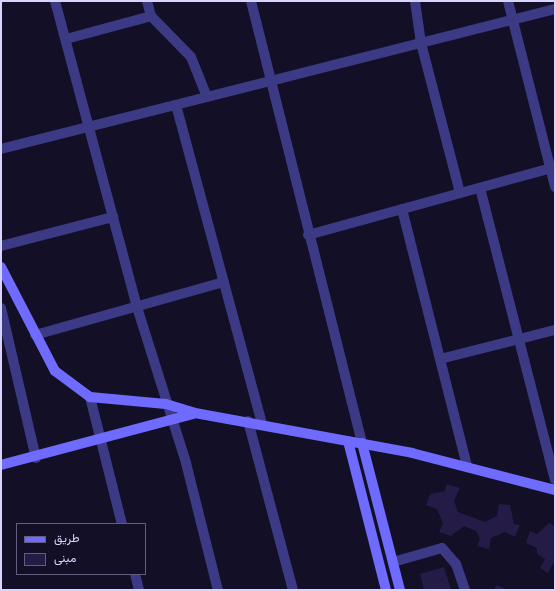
<!DOCTYPE html>
<meta charset="utf-8">
<style>
body{margin:0}
#map{position:relative;width:556px;height:591px;overflow:hidden;background:#130f26;font-family:"Alegreya Sans",Vazirmatn,sans-serif}
div>[style]{position:absolute}
.building>*{inset:0;background:#241b47}
.street>*{height:10px;margin:-5px;padding:0 5px;transform-origin:5px;border-radius:5px;background:#3d3a85}
.secondary>*{height:10px;margin:-5px;padding:0 5px;transform-origin:5px;border-radius:5px;background:#6f6bff}
span{translate:-50% -50%;white-space:nowrap;text-align:center;line-height:1.15;-webkit-text-stroke:3px #130f26;paint-order:stroke}
.frame{position:absolute;inset:0;border:2px solid #d9d4ff;pointer-events:none}
.legend{position:absolute;left:16px;top:523px;width:130px;height:52px;box-sizing:border-box;background:#130f26;border:1px solid #625e7d;margin:0;padding:5px 7px;list-style:none;font-size:12px;color:#d9d4ff}
.legend li{display:flex;align-items:center;gap:8px;height:20px}
.legend b{width:20px;border:1px solid #625e7d}
</style>
<div id="map">
<div class="building">
<i style="clip-path:polygon(447px 484px,460px 488px,454px 501px,458px 512px,485px 522px,497px 516px,499px 504px,510px 505px,514px 524px,520px 525px,515px 537px,505px 532px,491px 538px,489px 549px,477px 546px,480px 539px,476px 531px,464px 526px,451px 536px,439px 532px,443px 523px,437px 509px,426px 505px,430px 494px,445px 491px)"></i>
<i style="clip-path:polygon(549px 523px,555px 526px,555px 560px,548px 573px,540px 568px,545px 559px,537px 554px,537px 548px,526px 543px,530px 531px,537px 534px)"></i>
<i style="clip-path:polygon(444px 567px,451px 590px,424px 590px,420px 574px)"></i>
<i style="clip-path:polygon(496px 585px,509px 590px,494px 590px)"></i>
</div>
<div class="street">
<i style="left:55px;top:1px;width:314px;rotate:75deg"></i>
<i style="left:136px;top:304px;width:167px;rotate:72.5deg"></i>
<i style="left:186px;top:463px;width:131px;rotate:75.9deg"></i>
<i style="left:147px;top:1px;width:16px;rotate:75deg"></i>
<i style="left:151px;top:16px;width:57px;rotate:45.7deg"></i>
<i style="left:191px;top:57px;width:43px;rotate:68.2deg"></i>
<i style="left:251px;top:1px;width:456px;rotate:75.9deg"></i>
<i style="left:415px;top:1px;width:42px;rotate:81.9deg"></i>
<i style="left:421px;top:43px;width:155px;rotate:75.4deg"></i>
<i style="left:508px;top:1px;width:192px;rotate:75.8deg"></i>
<i style="left:66px;top:39px;width:88px;rotate:-15.1deg"></i>
<i style="left:176px;top:105px;width:330px;rotate:74.9deg"></i>
<i style="left:1px;top:149px;width:571px;rotate:-14.18deg"></i>
<i style="left:480px;top:188px;width:301px;rotate:75.6deg"></i>
<i style="left:402px;top:209px;width:264px;rotate:75.8deg"></i>
<i style="left:308px;top:235px;width:256px;rotate:-15.4deg"></i>
<i style="left:1px;top:246px;width:116px;rotate:-14.5deg"></i>
<i style="left:1px;top:308px;width:154px;rotate:76.9deg"></i>
<i style="left:35px;top:335px;width:196px;rotate:-15.7deg"></i>
<i style="left:440px;top:359px;width:119px;rotate:-14.2deg"></i>
<i style="left:90px;top:397px;width:131px;rotate:75.9deg"></i>
<i style="left:248px;top:421px;width:175px;rotate:75.1deg"></i>
<i style="left:393px;top:562px;width:51px;rotate:-15.9deg"></i>
<i style="left:442px;top:548px;width:21px;rotate:49deg"></i>
<i style="left:456px;top:564px;width:28px;rotate:71deg"></i>
<i style="left:135px;top:574px;width:16px;rotate:76deg"></i>
</div>
<div class="secondary">
<i style="left:1px;top:267px;width:117px;rotate:62.6deg"></i>
<i style="left:55px;top:371px;width:44px;rotate:36.6deg"></i>
<i style="left:90px;top:397px;width:76px;rotate:5.3deg"></i>
<i style="left:166px;top:404px;width:30px;rotate:17deg"></i>
<i style="left:195px;top:413px;width:221px;rotate:10.4deg"></i>
<i style="left:412px;top:453px;width:148px;rotate:14.5deg"></i>
<i style="left:348px;top:441px;width:154px;rotate:75.7deg"></i>
<i style="left:362px;top:443px;width:152px;rotate:75.5deg"></i>
<i style="left:1px;top:465px;width:199px;rotate:-14.9deg"></i>
</div>
<div class="frame"></div>
<ul class="legend">
<li><b style="height:5px;background:#6f6bff"></b>طريق</li>
<li><b style="height:11px;background:#241b47"></b>مبنى</li>
</ul>
</div>
